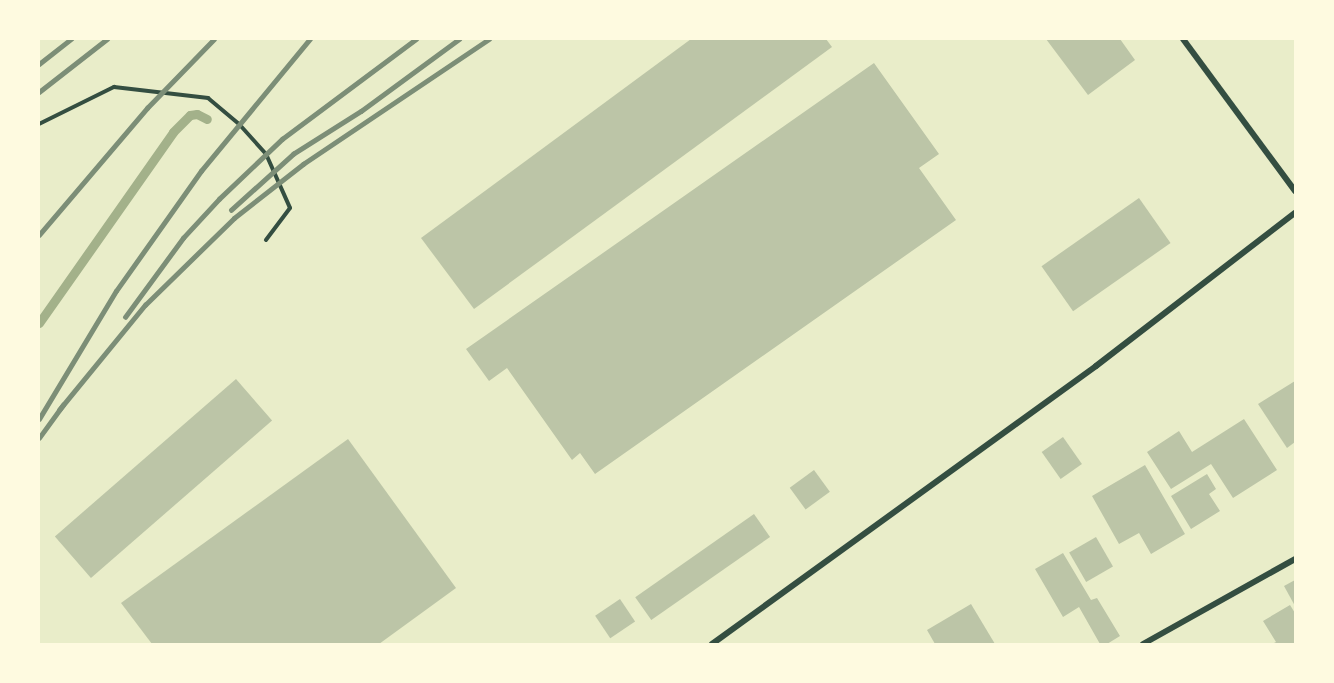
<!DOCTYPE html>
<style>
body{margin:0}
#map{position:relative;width:1334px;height:683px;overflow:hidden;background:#e9edc9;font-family:"Source Sans 3",sans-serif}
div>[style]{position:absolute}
.stream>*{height:9px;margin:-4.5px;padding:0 4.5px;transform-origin:4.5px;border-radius:4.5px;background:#a3b18a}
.building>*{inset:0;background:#bcc5a7;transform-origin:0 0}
.path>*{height:4px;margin:-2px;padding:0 2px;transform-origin:2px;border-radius:2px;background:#344e41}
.minor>*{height:6px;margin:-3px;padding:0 3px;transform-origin:3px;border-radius:3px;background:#344e41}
.rail>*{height:4.5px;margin:-2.25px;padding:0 2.25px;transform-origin:2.25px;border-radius:2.25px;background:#7c8e77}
span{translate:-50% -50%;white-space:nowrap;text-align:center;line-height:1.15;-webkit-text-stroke:5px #fefae0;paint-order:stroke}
.frame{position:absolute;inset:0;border:40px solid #fefae0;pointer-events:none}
</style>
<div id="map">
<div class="stream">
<i style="left:39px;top:323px;width:233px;rotate:-54.9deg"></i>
<i style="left:173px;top:132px;width:24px;rotate:-45deg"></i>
<i style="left:190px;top:115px;width:7px;rotate:-8deg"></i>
<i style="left:197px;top:114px;width:11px;rotate:27deg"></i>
</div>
<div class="building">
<i style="clip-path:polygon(691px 39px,826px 39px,832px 47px,474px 309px,421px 238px)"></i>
<i style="clip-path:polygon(1046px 39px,1120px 39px,1135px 60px,1088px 95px)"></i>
<i style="clip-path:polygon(874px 63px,939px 154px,919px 168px,956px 220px,595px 474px,580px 453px,572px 460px,507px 368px,489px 381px,466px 349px)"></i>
<i style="left:1139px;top:198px;width:55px;height:119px;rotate:55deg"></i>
<i style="left:236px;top:379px;width:55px;height:240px;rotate:49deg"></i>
<i style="clip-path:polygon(1295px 381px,1295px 442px,1287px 448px,1258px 404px)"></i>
<i style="clip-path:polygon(1244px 419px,1277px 470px,1233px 498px,1211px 464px,1171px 489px,1147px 452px,1179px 431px,1192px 452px)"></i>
<i style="left:1063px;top:437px;width:33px;height:26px;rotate:55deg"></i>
<i style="clip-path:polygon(348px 439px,456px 588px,379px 644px,152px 644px,121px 603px)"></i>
<i style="clip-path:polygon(1145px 465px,1185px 534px,1151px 554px,1139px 533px,1119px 544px,1092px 496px)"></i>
<i style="left:814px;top:470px;width:27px;height:30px;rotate:54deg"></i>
<i style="clip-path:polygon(1207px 474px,1216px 489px,1209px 494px,1220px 511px,1191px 529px,1171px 496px)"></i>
<i style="left:754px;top:514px;width:28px;height:145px;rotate:55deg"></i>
<i style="left:1096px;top:537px;width:34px;height:31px;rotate:60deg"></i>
<i style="clip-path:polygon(1063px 553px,1091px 600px,1097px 598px,1120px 636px,1107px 644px,1100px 644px,1079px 607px,1063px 617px,1035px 569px)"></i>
<i style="clip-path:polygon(1295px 580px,1295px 606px,1284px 586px)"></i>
<i style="left:620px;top:599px;width:27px;height:30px;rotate:56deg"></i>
<i style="clip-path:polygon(971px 604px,995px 644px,935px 644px,927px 630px)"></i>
<i style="clip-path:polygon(1290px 605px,1295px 613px,1295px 644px,1272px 644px,1276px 642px,1263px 621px)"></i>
</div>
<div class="path">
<i style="left:39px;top:124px;width:84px;rotate:-26.3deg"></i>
<i style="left:114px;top:87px;width:95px;rotate:6.7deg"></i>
<i style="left:208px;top:98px;width:40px;rotate:40deg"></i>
<i style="left:239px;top:124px;width:40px;rotate:48deg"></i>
<i style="left:266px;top:154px;width:59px;rotate:66deg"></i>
<i style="left:290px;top:208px;width:40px;rotate:127deg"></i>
</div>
<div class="minor">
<i style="left:1183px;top:39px;width:189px;rotate:53.6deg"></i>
<i style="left:712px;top:644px;width:474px;rotate:-35.9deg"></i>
<i style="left:1096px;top:366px;width:251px;rotate:-37.6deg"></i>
<i style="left:1143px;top:644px;width:174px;rotate:-29.2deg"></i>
</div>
<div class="rail">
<i style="left:39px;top:64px;width:41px;rotate:-38deg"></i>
<i style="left:39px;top:92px;width:86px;rotate:-37.9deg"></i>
<i style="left:231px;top:210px;width:84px;rotate:-42.1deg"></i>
<i style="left:293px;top:154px;width:80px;rotate:-32.3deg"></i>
<i style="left:361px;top:111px;width:122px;rotate:-36.3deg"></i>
<i style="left:39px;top:235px;width:167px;rotate:-49.6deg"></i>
<i style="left:147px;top:108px;width:96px;rotate:-45.8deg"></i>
<i style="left:125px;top:317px;width:98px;rotate:-53.7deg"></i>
<i style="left:183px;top:238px;width:53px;rotate:-47.3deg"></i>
<i style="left:219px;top:199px;width:87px;rotate:-43.6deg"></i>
<i style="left:282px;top:139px;width:167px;rotate:-36.7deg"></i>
<i style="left:59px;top:410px;width:136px;rotate:-50.7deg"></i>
<i style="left:145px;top:305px;width:124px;rotate:-44.3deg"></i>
<i style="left:234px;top:218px;width:88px;rotate:-38deg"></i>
<i style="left:303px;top:164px;width:224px;rotate:-33.9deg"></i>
<i style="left:39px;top:419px;width:149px;rotate:-59deg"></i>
<i style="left:116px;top:291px;width:147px;rotate:-54.7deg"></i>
<i style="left:201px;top:171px;width:171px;rotate:-50.5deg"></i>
<i style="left:39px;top:438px;width:41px;rotate:-54deg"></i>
</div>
<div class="frame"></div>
</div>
